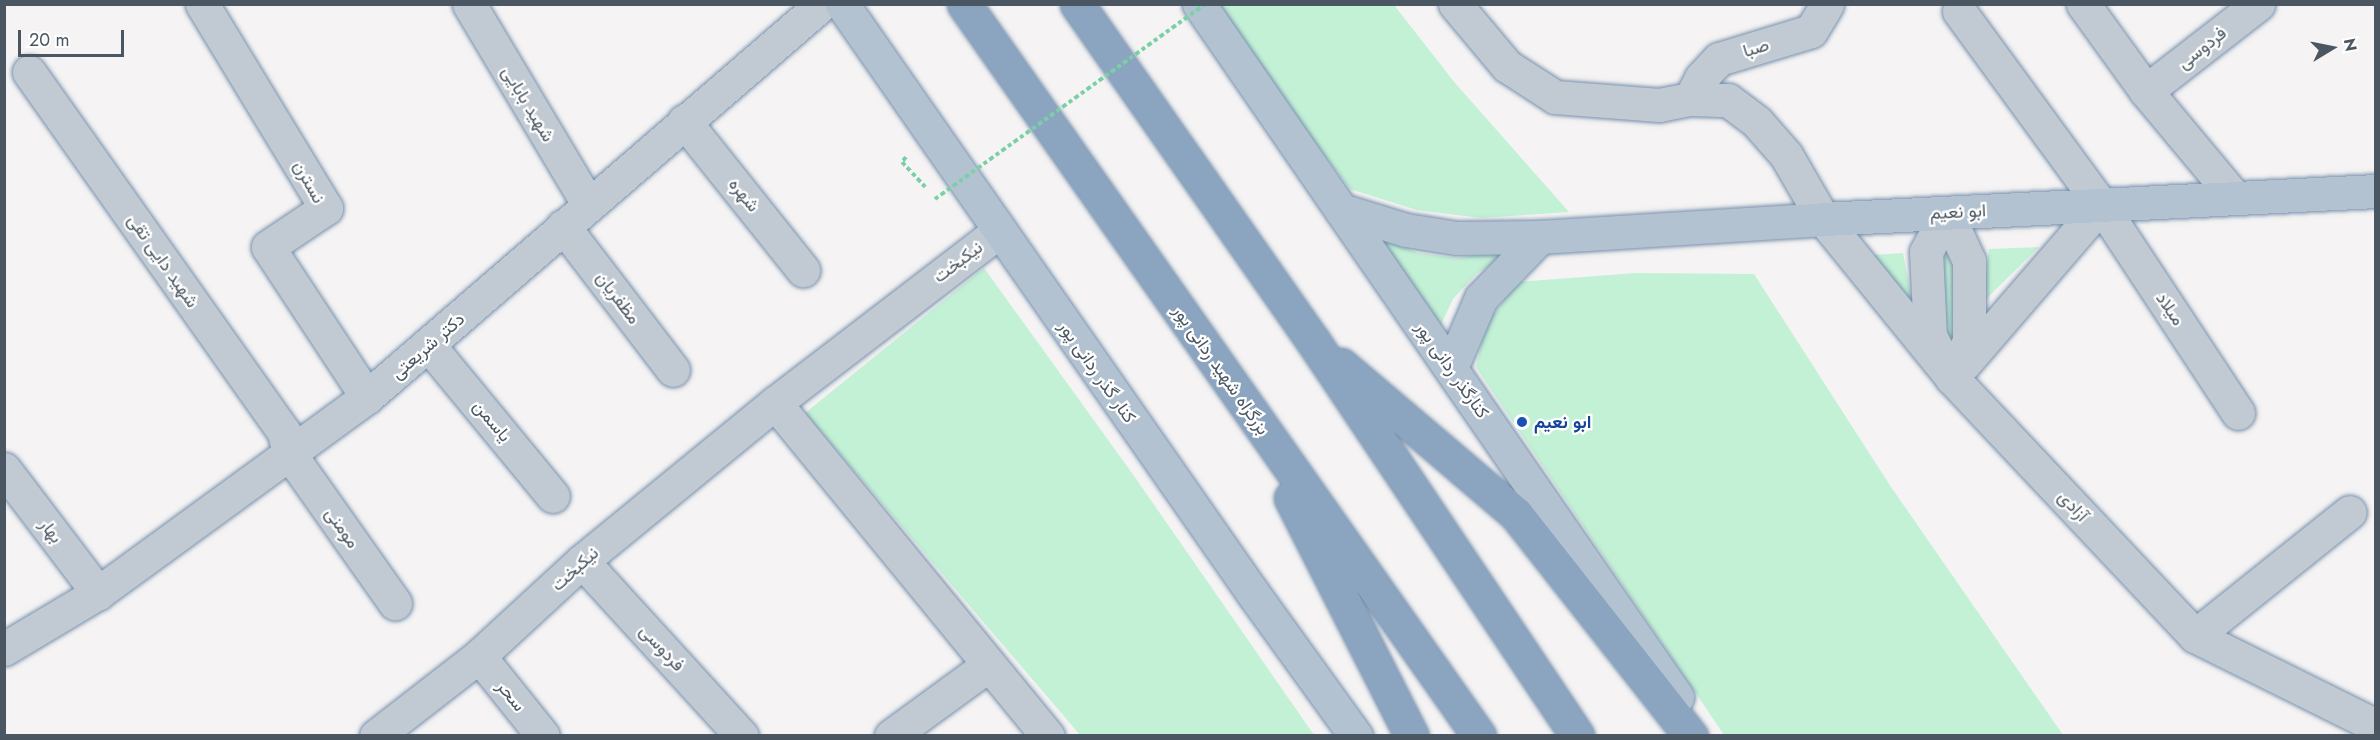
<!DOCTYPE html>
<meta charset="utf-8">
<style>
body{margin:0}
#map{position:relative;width:2380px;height:740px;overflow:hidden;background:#f5f3f3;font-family:Jost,Vazirmatn,sans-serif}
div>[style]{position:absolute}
.green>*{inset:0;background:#c3f1d5}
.path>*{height:4px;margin-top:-2px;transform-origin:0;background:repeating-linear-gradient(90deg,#7ad0a6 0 4.5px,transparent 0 7.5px)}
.roads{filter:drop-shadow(0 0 2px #7690ad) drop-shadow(0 0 2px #7690ad)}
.minor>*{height:33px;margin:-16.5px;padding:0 16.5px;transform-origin:16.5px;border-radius:16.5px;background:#c1cad2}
.major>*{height:33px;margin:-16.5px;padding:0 16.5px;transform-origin:16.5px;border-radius:16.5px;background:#b3c2d1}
.highway>*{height:33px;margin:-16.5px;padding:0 16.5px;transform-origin:16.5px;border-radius:16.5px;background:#8ba5c1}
.path-bridge>*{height:4px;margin-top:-2px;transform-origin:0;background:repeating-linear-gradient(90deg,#7ad0a6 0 4.5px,transparent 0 7.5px)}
.dots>*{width:16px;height:16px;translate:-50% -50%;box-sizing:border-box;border:3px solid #fff;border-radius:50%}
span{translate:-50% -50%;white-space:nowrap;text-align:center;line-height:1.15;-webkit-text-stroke:4.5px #fff;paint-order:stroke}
.street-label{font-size:18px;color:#4a5661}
.transit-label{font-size:18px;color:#164399;font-weight:700}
.left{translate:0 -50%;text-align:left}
.frame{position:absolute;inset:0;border:6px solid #4a5661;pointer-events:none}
.north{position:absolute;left:2302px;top:18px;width:60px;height:60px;-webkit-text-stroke:4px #fff;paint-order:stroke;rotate:80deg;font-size:16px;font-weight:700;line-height:24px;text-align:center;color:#4a5661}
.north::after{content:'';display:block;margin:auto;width:21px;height:27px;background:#4a5661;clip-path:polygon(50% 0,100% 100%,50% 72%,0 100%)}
.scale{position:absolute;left:18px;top:30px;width:106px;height:27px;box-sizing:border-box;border:3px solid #4a5661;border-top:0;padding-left:8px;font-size:18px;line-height:21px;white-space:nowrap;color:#4a5661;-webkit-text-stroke:4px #fff;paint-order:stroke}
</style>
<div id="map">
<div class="green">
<i style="clip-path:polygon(1217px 5px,1394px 5px,1455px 83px,1569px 212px,1481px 218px,1417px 210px,1350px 189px,1257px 65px)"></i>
<i style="clip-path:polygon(1375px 235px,1418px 253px,1457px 258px,1517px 249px,1477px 273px,1453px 299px,1439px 329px)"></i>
<i style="clip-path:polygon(2039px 247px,1983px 302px,1989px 249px)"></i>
<i style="clip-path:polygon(1903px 253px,1917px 328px,1858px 256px)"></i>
<i style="clip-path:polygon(1948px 255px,1956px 267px,1958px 336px,1949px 349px,1936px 262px)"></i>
<i style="clip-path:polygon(984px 268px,1134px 476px,1314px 735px,1080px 735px,805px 413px)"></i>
<i style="clip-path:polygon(1636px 273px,1754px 274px,1889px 484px,2063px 735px,1724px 735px,1476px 367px,1486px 323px,1519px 282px)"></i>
</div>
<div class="path">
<i style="left:906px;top:157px;width:6px;rotate:129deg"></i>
<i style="left:902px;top:162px;width:34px;rotate:47deg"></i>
</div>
<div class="roads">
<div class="minor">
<i style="left:202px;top:4px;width:239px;rotate:58.7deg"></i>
<i style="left:326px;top:208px;width:70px;rotate:146.1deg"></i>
<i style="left:268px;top:247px;width:180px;rotate:56.6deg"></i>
<i style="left:469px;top:4px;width:233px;rotate:59.2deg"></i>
<i style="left:1455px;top:4px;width:81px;rotate:50deg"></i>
<i style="left:1507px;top:66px;width:57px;rotate:32.9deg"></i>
<i style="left:1555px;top:97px;width:104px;rotate:4.4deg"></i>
<i style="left:1659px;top:105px;width:32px;rotate:-11deg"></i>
<i style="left:1690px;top:99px;width:38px;rotate:2deg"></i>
<i style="left:1728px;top:100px;width:36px;rotate:37deg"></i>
<i style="left:1757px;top:122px;width:44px;rotate:48.7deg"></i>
<i style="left:1786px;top:155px;width:74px;rotate:60deg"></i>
<i style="left:1823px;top:219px;width:205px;rotate:50.9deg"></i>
<i style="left:1952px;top:378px;width:354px;rotate:46.7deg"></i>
<i style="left:2195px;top:636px;width:202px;rotate:26.4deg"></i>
<i style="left:2083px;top:4px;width:107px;rotate:54.1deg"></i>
<i style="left:2146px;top:91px;width:139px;rotate:50.2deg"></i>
<i style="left:1959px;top:11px;width:240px;rotate:53.8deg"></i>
<i style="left:2101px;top:205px;width:249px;rotate:56.6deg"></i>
<i style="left:29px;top:72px;width:441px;rotate:54.7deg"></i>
<i style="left:284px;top:432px;width:22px;rotate:77deg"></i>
<i style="left:289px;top:453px;width:184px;rotate:54.8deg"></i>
<i style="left:2146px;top:91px;width:142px;rotate:-37.8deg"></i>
<i style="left:1690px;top:99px;width:24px;rotate:-62deg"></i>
<i style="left:1701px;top:78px;width:26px;rotate:-47deg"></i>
<i style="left:1719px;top:59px;width:96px;rotate:-16.9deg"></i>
<i style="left:1811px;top:31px;width:31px;rotate:-59deg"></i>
<i style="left:684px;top:121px;width:191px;rotate:51.4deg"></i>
<i style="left:1947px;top:213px;width:53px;rotate:65.4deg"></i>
<i style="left:1969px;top:261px;width:80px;rotate:90deg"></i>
<i style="left:1969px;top:341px;width:41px;rotate:114.7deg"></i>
<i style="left:1952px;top:378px;width:47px;rotate:-117.6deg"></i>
<i style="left:1930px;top:336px;width:84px;rotate:-92.7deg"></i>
<i style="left:1926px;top:252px;width:44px;rotate:-61.7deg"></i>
<i style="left:563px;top:226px;width:181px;rotate:52.6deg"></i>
<i style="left:430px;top:347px;width:193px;rotate:50.5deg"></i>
<i style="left:1963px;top:365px;width:211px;rotate:-49.2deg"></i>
<i style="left:775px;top:403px;width:431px;rotate:50.7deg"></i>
<i style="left:4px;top:469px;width:156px;rotate:52.8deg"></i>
<i style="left:582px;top:561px;width:237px;rotate:47.6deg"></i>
<i style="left:2195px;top:636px;width:198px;rotate:-38.7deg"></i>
<i style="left:4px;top:649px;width:109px;rotate:-30.8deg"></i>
<i style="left:98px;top:593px;width:333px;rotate:-36.1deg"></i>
<i style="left:367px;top:397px;width:601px;rotate:-40.82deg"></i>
<i style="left:479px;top:656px;width:102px;rotate:51.3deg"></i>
<i style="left:376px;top:736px;width:130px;rotate:-37.8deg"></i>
<i style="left:479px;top:656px;width:140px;rotate:-42.7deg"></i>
<i style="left:582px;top:561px;width:249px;rotate:-39.3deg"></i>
<i style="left:775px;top:403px;width:281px;rotate:-37.5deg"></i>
<i style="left:891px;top:736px;width:119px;rotate:-36.1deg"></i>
</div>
<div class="major">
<i style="left:842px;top:4px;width:717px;rotate:55.11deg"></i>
<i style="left:1252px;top:592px;width:178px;rotate:54.2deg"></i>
<i style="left:1199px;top:4px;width:842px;rotate:55.4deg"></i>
<i style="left:1341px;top:210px;width:68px;rotate:17.1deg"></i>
<i style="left:1406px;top:230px;width:51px;rotate:9.1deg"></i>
<i style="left:1456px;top:238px;width:84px;rotate:-0.7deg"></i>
<i style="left:1540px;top:237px;width:284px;rotate:-3.6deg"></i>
<i style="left:1823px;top:219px;width:554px;rotate:-2.9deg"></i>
<i style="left:1451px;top:368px;width:76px;rotate:-66.8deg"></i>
<i style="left:1481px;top:298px;width:85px;rotate:-46deg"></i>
</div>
<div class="highway">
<i style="left:964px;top:4px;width:895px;rotate:54.87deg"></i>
<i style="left:1077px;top:4px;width:411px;rotate:55deg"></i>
<i style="left:1313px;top:341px;width:475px;rotate:56.2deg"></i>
<i style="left:1341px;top:365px;width:230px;rotate:40.4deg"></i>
<i style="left:1516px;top:514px;width:283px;rotate:51.8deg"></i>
<i style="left:1291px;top:498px;width:267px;rotate:63.1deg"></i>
</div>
</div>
<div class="path-bridge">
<i style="left:935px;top:199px;width:333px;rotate:-35.8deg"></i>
</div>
<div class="dots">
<i style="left:1522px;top:422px;background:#1a4fb4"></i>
</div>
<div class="street-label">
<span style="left:1756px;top:48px;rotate:-17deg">صبا</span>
<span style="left:2202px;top:48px;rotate:-38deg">فردوسی</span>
<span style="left:528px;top:104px;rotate:59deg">شهید بابایی</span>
<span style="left:309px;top:182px;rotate:61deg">نسترن</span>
<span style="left:744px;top:195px;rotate:51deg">شهره</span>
<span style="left:1958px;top:212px;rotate:-3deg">ابو نعیم</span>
<span style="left:163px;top:261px;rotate:55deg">شهید دایی تقی</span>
<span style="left:958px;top:262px;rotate:-37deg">نیکبخت</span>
<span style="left:618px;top:298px;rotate:53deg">مظفریان</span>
<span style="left:2170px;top:309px;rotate:56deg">میلاد</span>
<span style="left:428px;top:346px;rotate:-41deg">دکتر شریعتی</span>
<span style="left:1221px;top:370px;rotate:55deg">بزرگراه شهید ردانی پور</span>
<span style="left:1452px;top:370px;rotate:55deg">کنارگذر ردانی پور</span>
<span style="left:1097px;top:372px;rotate:55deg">کنار گذر ردانی پور</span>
<span style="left:492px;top:421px;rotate:50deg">یاسمن</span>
<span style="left:2073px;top:506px;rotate:47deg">آزادی</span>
<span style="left:342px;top:528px;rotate:55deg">مومنی</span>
<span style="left:51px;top:531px;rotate:53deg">بهار</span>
<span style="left:575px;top:569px;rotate:-42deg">نیکبخت</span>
<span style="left:662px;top:648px;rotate:47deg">فردوسی</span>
<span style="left:511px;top:696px;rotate:51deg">سحر</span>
</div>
<div class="transit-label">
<span class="left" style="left:1534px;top:422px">ابو نعیم</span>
</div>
<div class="frame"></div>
<div class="north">N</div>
<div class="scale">20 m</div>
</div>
